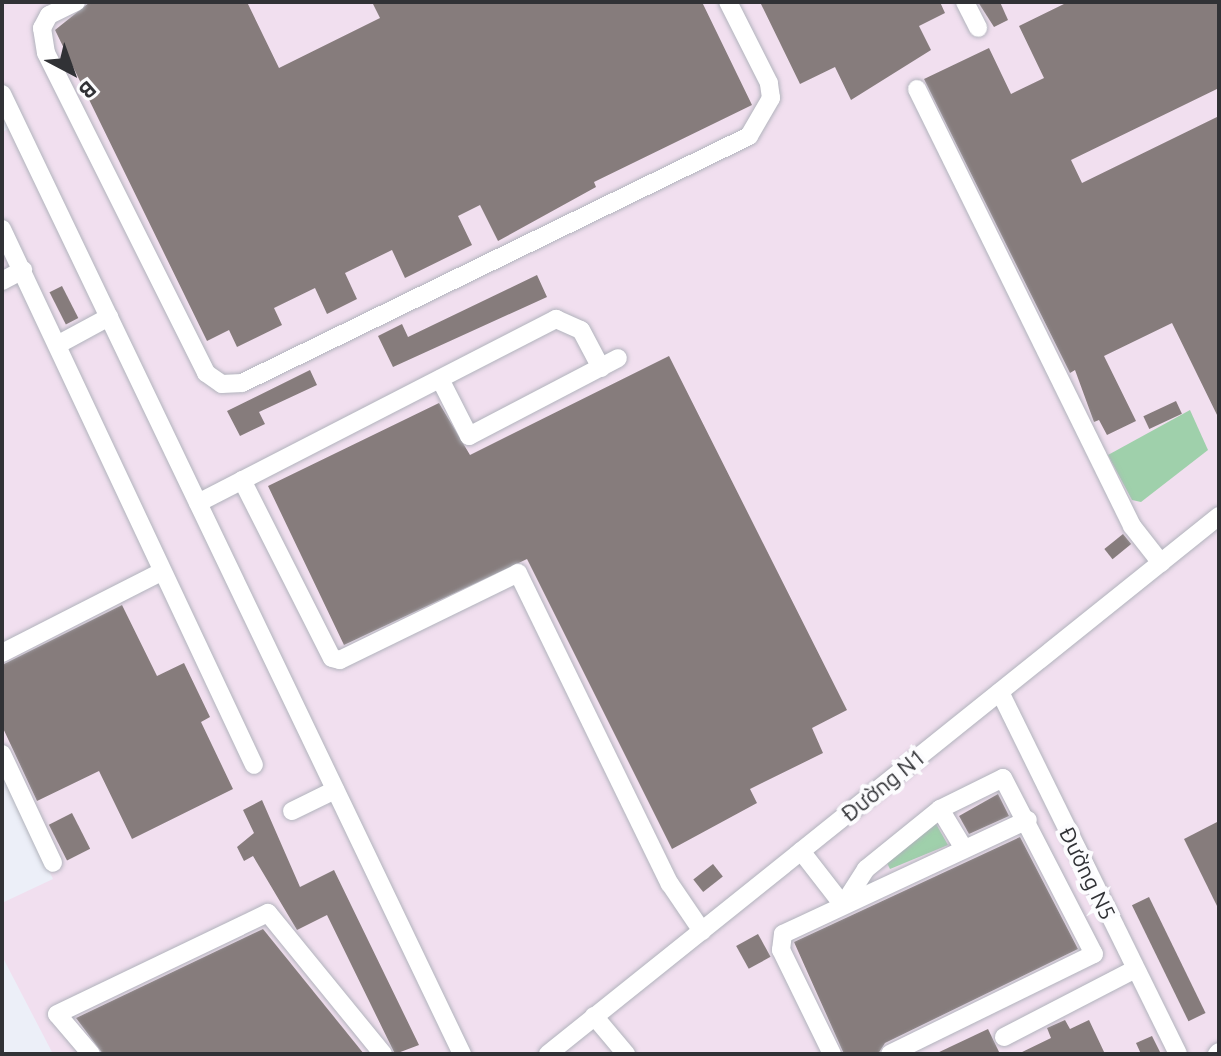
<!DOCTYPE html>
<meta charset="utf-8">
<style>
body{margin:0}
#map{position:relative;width:1221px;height:1056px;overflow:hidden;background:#eceff8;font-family:Ubuntu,sans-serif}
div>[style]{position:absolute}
.industrial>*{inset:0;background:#f1dfef}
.green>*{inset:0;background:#9fd0ab}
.building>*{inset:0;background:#867c7c;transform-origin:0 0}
.roads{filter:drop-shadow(0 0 2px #b1b3bc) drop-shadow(0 0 2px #b1b3bc)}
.minor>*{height:18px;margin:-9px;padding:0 9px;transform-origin:9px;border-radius:9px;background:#fff}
span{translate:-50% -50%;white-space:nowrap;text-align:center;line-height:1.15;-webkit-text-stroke:8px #fcfcfe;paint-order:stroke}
.street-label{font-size:22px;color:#313236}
.frame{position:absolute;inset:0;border:4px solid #313236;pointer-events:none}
.north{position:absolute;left:32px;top:32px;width:80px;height:80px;-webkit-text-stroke:6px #fcfcfe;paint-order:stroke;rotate:139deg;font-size:22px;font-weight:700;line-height:32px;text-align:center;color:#313236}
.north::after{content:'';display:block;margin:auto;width:28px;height:36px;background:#313236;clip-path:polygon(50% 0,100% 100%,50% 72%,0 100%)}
</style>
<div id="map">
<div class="industrial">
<i style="clip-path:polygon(2px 2px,1219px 2px,1219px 1054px,53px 1054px,2px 956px,2px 903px,53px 879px,2px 774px,2px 132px,16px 125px,2px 94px)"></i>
</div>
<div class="green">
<i style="clip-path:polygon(1190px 410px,1208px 450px,1141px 502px,1132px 500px,1108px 455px)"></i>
<i style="clip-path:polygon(935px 822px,948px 845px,890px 869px,887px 863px)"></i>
</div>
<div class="building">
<i style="clip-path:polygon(90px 2px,247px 2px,279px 68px,380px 18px,372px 2px,702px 2px,752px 105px,594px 182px,596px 187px,498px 241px,480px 205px,458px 216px,472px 245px,405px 278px,392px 250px,345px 273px,357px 299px,327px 314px,315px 288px,274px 308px,282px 325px,237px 347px,229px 330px,207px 341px,55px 30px)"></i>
<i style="clip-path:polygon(760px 2px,940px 2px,945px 13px,919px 26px,931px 50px,851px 100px,835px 67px,800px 84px)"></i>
<i style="clip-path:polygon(978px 2px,1000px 2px,1008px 20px,994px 27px)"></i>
<i style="clip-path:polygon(1068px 2px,1219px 2px,1219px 88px,1071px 160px,1082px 183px,1219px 116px,1219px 419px,1172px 323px,1104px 356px,1136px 421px,1107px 435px,1099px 420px,1094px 422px,1075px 370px,1070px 373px,924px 79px,989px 48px,1011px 94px,1044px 78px,1019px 26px)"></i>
<i style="clip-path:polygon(537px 275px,547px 297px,393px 367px,378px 336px,402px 324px,408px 337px)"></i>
<i style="left:62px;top:286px;width:36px;height:14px;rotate:63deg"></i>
<i style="clip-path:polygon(669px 356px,847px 710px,812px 728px,823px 753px,750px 789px,757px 803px,672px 849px,527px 559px,344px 645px,268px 486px,439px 403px,470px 455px)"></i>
<i style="clip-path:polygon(310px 370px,317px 385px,259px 412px,265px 424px,240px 436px,227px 411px)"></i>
<i style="left:1176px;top:401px;width:14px;height:36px;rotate:65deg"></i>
<i style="left:1123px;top:534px;width:13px;height:24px;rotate:51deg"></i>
<i style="clip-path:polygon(122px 605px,157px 676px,184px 663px,210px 717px,201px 722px,233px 789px,132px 839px,99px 771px,37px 801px,2px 726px,2px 665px)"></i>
<i style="clip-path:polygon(998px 794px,1009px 816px,969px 834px,959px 816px)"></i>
<i style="clip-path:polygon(262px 800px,300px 887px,334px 870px,419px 1045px,395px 1054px,327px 915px,297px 930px,253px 856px,244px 861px,237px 847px,254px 833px,243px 810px)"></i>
<i style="left:72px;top:813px;width:40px;height:26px;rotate:63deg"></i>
<i style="clip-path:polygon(1219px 821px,1219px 910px,1184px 839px)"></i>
<i style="clip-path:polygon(1020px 837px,1078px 949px,885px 1043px,878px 1054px,844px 1054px,794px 942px)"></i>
<i style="left:713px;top:864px;width:16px;height:25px;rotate:52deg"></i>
<i style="left:1149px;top:897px;width:129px;height:19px;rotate:64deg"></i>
<i style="clip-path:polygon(263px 929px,364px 1054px,103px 1054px,76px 1018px)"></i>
<i style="left:758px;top:934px;width:26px;height:25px;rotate:61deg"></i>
<i style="clip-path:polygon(1065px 1020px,1070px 1029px,1089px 1020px,1105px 1054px,1018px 1054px,1051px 1038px,1047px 1028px)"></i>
<i style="clip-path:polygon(988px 1029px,1000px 1054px,935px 1054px)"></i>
<i style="clip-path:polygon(1152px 1036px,1161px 1054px,1141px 1054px,1136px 1043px)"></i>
</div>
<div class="roads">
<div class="minor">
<i style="left:76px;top:2px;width:30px;rotate:154deg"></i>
<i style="left:49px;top:15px;width:15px;rotate:118deg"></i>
<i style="left:42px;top:28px;width:25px;rotate:81deg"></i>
<i style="left:46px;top:53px;width:358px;rotate:63.4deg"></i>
<i style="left:206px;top:373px;width:19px;rotate:35deg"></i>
<i style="left:222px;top:384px;width:20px;rotate:-3deg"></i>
<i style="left:242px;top:383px;width:564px;rotate:-25.97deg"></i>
<i style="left:749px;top:136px;width:44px;rotate:-59.9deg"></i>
<i style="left:771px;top:98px;width:15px;rotate:-98deg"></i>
<i style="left:769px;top:83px;width:91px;rotate:-116.8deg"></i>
<i style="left:965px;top:2px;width:29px;rotate:63deg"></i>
<i style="left:917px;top:89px;width:487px;rotate:63.8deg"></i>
<i style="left:1132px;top:526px;width:47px;rotate:51.9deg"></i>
<i style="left:2px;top:94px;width:1065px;rotate:64.4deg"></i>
<i style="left:2px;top:229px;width:592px;rotate:64.82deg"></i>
<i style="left:2px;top:281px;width:24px;rotate:-28deg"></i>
<i style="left:59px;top:344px;width:57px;rotate:-28.4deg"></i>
<i style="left:440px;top:379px;width:64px;rotate:63deg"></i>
<i style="left:469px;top:436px;width:168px;rotate:-27.6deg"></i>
<i style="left:242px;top:480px;width:199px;rotate:63.2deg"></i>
<i style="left:332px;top:658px;width:8px;rotate:14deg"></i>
<i style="left:340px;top:660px;width:198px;rotate:-26deg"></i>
<i style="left:518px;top:573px;width:346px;rotate:64deg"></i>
<i style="left:670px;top:884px;width:57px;rotate:55.8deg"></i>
<i style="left:198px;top:503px;width:403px;rotate:-27.2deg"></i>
<i style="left:556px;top:319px;width:27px;rotate:24deg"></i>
<i style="left:581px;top:330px;width:43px;rotate:62.2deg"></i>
<i style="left:2px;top:653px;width:178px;rotate:-27deg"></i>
<i style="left:1000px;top:692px;width:403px;rotate:63.8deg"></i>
<i style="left:2px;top:754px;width:120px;rotate:64.9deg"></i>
<i style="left:940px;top:809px;width:44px;rotate:58.8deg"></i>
<i style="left:292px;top:811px;width:48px;rotate:-26deg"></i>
<i style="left:801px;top:851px;width:68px;rotate:52.1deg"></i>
<i style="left:843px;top:905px;width:43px;rotate:-57.4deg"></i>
<i style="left:866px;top:869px;width:95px;rotate:-39deg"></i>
<i style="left:940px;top:809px;width:70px;rotate:-26.2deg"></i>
<i style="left:1003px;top:778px;width:198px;rotate:62.7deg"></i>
<i style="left:1094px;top:954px;width:227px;rotate:153.9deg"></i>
<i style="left:594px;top:1016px;width:50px;rotate:49.9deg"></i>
<i style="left:1004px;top:1037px;width:148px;rotate:-27.4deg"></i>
<i style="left:91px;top:1054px;width:52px;rotate:-130.4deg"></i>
<i style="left:57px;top:1014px;width:234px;rotate:-25.6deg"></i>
<i style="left:268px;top:913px;width:182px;rotate:50.8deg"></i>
<i style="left:548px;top:1054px;width:860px;rotate:-38.72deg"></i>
<i style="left:832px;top:1054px;width:116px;rotate:-116.1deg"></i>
<i style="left:781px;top:950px;width:16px;rotate:-83deg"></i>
<i style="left:783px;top:934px;width:270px;rotate:-25deg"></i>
<i style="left:1217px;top:1054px;width:3px;rotate:-45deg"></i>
</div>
</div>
<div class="street-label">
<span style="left:883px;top:785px;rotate:-39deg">Đường N1</span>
<span style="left:1088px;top:873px;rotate:64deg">Đường N5</span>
</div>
<div class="frame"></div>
<div class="north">B</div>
</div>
